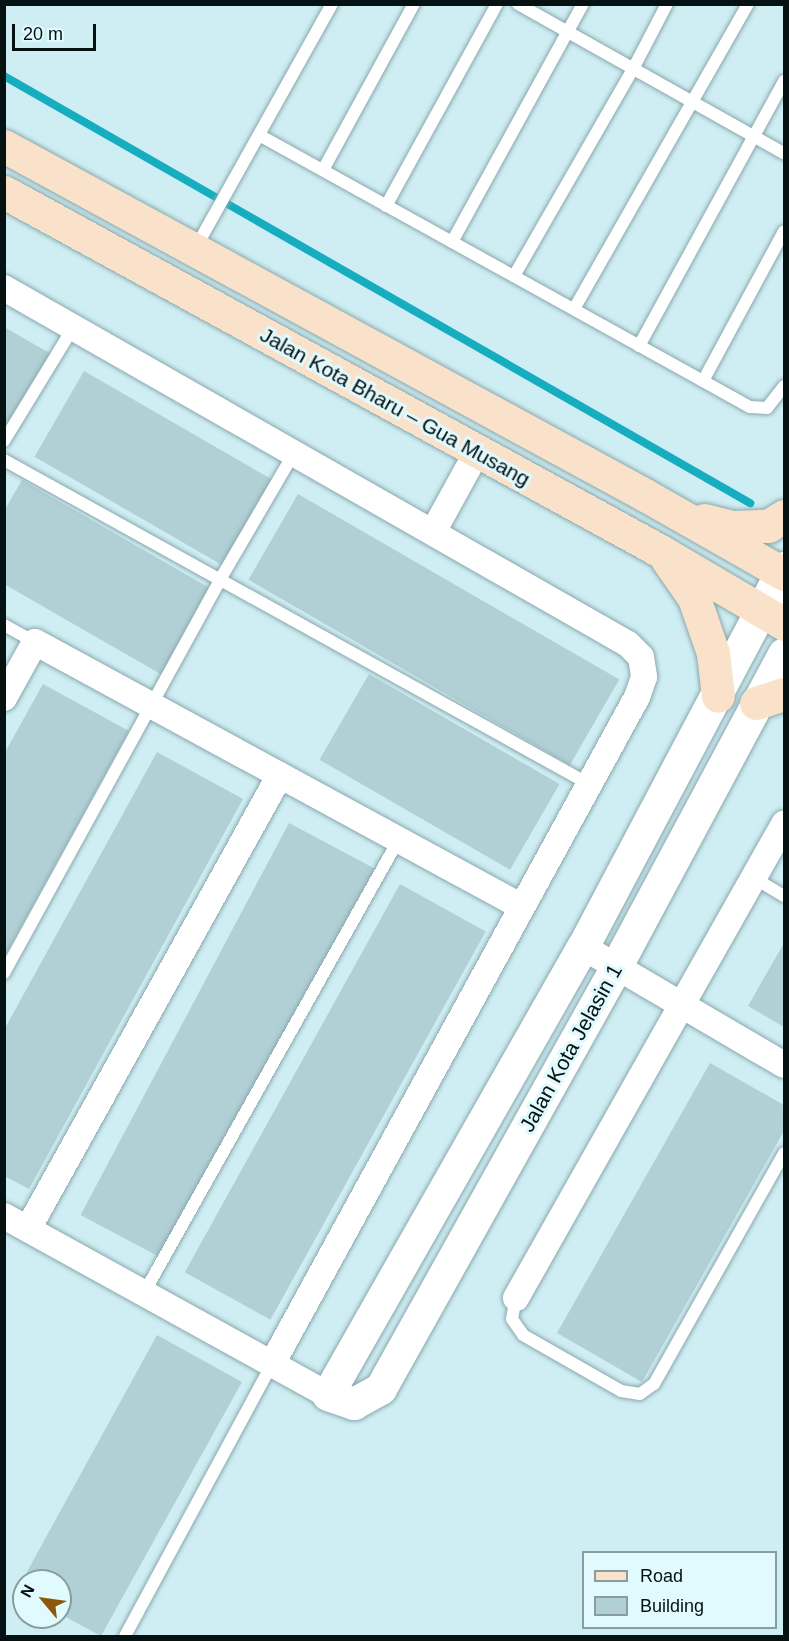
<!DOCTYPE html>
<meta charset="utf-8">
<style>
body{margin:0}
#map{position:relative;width:789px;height:1641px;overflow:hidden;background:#ceeef3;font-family:Arial,sans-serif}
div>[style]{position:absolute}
.stream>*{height:8px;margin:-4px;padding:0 4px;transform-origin:4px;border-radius:4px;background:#15adbf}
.building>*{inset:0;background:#b1d0d5;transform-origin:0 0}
.roads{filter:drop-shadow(0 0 2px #8aa8ad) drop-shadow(0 0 2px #8aa8ad)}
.service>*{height:12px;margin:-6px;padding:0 6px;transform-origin:6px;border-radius:6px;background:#fff}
.minor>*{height:26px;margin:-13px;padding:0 13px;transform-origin:13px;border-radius:13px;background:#fff}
.tertiary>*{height:32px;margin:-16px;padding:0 16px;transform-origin:16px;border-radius:16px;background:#fff}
.primary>*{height:33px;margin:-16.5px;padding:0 16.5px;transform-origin:16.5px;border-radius:16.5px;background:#fae2ca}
span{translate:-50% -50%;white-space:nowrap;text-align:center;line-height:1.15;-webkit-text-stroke:6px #e0fafe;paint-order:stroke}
.street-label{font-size:21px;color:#061112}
.frame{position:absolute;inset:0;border:6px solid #061112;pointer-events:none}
.legend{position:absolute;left:582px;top:1551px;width:195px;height:78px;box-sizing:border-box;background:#e0fafe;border:2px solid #899da0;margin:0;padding:8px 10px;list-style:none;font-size:18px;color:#061112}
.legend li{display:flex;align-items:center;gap:12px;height:30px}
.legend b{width:30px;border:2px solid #899da0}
.north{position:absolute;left:12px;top:1569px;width:60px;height:60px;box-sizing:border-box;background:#e0fafe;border:2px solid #899da0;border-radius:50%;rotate:299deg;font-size:16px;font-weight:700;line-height:24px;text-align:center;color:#061112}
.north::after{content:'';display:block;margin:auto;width:21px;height:27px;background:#8e580c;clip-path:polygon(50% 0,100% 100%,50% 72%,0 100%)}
.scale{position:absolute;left:12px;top:24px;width:84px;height:27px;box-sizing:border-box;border:3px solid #061112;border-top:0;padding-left:8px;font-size:18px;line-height:21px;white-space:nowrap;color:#061112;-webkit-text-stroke:4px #e0fafe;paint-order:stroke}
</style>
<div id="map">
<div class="stream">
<i style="left:4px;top:76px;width:860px;rotate:29.79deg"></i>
</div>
<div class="building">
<i style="clip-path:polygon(4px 327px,53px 355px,4px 439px)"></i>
<i style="left:84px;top:371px;width:221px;height:99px;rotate:30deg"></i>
<i style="clip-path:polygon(22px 480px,213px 590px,164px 676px,4px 584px,4px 511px)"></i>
<i style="left:298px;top:494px;width:371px;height:99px;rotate:30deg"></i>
<i style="left:369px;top:674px;width:220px;height:99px;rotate:30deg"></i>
<i style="clip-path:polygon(43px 684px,129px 731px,4px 958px,4px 754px)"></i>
<i style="clip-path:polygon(157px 752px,243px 799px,29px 1189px,4px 1176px,4px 1030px)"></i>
<i style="left:289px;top:823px;width:99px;height:444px;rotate:28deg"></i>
<i style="left:400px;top:884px;width:98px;height:444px;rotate:29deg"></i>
<i style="clip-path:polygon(784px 943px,784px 1027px,748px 1006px)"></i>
<i style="clip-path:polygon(710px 1063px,784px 1105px,784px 1131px,642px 1382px,557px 1333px)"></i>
<i style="clip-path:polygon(157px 1335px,242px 1382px,101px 1636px,60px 1614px,60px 1581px,24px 1581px,24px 1594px,17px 1590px)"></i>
</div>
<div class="roads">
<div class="service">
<i style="left:518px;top:4px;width:305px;rotate:29.3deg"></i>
<i style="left:259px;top:135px;width:561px;rotate:28.99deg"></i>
<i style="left:750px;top:407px;width:17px;rotate:3deg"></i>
<i style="left:767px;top:408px;width:28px;rotate:-52deg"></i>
<i style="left:323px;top:170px;width:189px;rotate:-61.3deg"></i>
<i style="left:386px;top:206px;width:230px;rotate:-61.2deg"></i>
<i style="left:452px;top:242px;width:272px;rotate:-61.2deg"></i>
<i style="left:195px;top:249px;width:281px;rotate:-60.8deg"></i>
<i style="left:514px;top:276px;width:239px;rotate:-60.1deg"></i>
<i style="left:633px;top:69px;width:73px;rotate:-62.4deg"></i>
<i style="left:574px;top:309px;width:351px;rotate:-60.3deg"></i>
<i style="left:639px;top:346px;width:302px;rotate:-61.3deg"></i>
<i style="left:703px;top:381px;width:170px;rotate:-61.6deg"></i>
<i style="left:4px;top:441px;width:132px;rotate:-58.6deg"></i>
<i style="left:4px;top:460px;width:669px;rotate:28.98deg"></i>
<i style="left:4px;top:625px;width:35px;rotate:29deg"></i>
<i style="left:754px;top:878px;width:35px;rotate:31deg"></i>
<i style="left:4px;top:973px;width:451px;rotate:-61.2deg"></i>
<i style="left:221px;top:578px;width:145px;rotate:-59.7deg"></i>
<i style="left:144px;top:1293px;width:521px;rotate:-60.68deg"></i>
<i style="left:516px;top:1298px;width:21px;rotate:101deg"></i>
<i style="left:512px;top:1319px;width:19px;rotate:55deg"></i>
<i style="left:523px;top:1335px;width:113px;rotate:29.7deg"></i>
<i style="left:621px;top:1391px;width:19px;rotate:9deg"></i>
<i style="left:640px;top:1394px;width:17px;rotate:-36deg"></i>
<i style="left:654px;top:1384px;width:265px;rotate:-60.6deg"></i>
<i style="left:125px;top:1636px;width:309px;rotate:-61.6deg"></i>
</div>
<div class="minor">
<i style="left:4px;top:288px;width:718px;rotate:29.71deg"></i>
<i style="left:628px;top:644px;width:18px;rotate:45deg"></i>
<i style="left:641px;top:657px;width:20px;rotate:81deg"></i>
<i style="left:644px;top:677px;width:21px;rotate:109deg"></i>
<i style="left:637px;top:697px;width:760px;rotate:118.69deg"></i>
<i style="left:433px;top:532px;width:91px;rotate:-61.2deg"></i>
<i style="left:4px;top:698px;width:64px;rotate:-61deg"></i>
<i style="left:35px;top:642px;width:554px;rotate:28.55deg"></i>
<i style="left:583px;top:947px;width:233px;rotate:30.4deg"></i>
<i style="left:4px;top:1216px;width:370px;rotate:28.9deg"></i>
<i style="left:28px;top:1229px;width:519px;rotate:-60.97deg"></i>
<i style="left:516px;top:1298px;width:545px;rotate:-60.52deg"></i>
</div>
<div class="tertiary">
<i style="left:784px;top:568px;width:429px;rotate:117.9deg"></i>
<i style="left:583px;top:947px;width:515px;rotate:119.65deg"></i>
<i style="left:328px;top:1395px;width:28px;rotate:19deg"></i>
<i style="left:354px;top:1404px;width:31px;rotate:-29deg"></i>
<i style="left:381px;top:1389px;width:484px;rotate:-60.8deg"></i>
<i style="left:617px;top:966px;width:354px;rotate:-61.8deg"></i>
</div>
<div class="primary">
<i style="left:4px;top:146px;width:730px;rotate:28.57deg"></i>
<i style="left:645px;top:495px;width:160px;rotate:29.6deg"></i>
<i style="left:4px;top:192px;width:750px;rotate:28.68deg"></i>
<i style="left:662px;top:552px;width:142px;rotate:30.5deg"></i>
<i style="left:704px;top:520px;width:30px;rotate:14deg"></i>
<i style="left:733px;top:527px;width:35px;rotate:-2deg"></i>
<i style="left:768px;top:526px;width:19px;rotate:-32deg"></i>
<i style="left:667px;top:559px;width:47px;rotate:55.3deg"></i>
<i style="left:694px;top:598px;width:58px;rotate:70.9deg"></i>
<i style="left:713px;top:653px;width:43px;rotate:83.4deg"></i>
<i style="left:756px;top:703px;width:29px;rotate:-18deg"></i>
</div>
</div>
<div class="street-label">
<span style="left:395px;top:407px;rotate:29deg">Jalan Kota Bharu – Gua Musang</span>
<span style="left:571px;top:1048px;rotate:-61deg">Jalan Kota Jelasin 1</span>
</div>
<div class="frame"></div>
<ul class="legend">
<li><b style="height:8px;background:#fae2ca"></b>Road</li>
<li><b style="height:16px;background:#b1d0d5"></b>Building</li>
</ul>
<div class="north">N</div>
<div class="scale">20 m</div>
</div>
